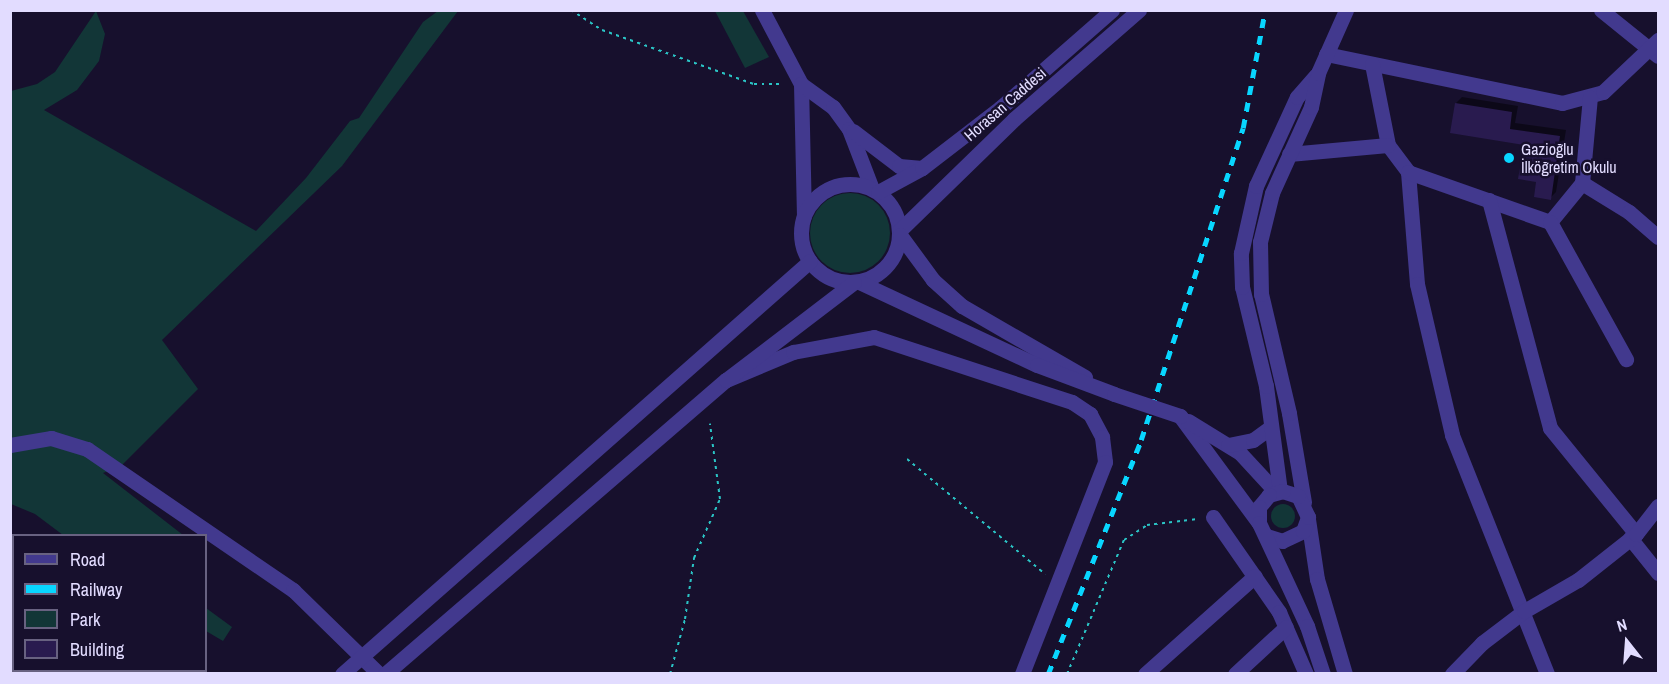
<!DOCTYPE html>
<meta charset="utf-8">
<style>
body{margin:0}
#map{position:relative;width:1669px;height:684px;overflow:hidden;background:#17102d;font-family:"Archivo Narrow",sans-serif}
div>[style]{position:absolute}
.green>*{inset:0;background:#123637}
.round{border-radius:50%}
.shadow>*{inset:0;background:#0007}
.building>*{inset:0;background:#291b4f}
.path>*{height:2px;margin-top:-1px;transform-origin:0;background:repeating-linear-gradient(90deg,#2ac4c5 0 3px,transparent 0 7.5px)}
.minor>*{height:15px;margin:-7.5px;padding:0 7.5px;transform-origin:7.5px;border-radius:7.5px;background:#42398e}
.minor>.ring{margin:-7.5px;padding:0;box-sizing:content-box;background:none;border:15px solid #42398e;border-radius:50%}
.rail>*{height:4.5px;margin-top:-2.25px;transform-origin:0;background:repeating-linear-gradient(90deg,#08d6ff 0 9px,transparent 0 17px)}
.minor-bridge>*{height:15px;margin:-7.5px;padding:0 7.5px;transform-origin:7.5px;border-radius:7.5px;background:#42398e}
.dots>*{width:16px;height:16px;translate:-50% -50%;box-sizing:border-box;border:3px solid #17102d;border-radius:50%}
span{translate:-50% -50%;white-space:nowrap;text-align:center;line-height:1.15;-webkit-text-stroke:5px #17102d;paint-order:stroke}
.street-label{font-size:16px;color:#e2dcff}
.poi-label{font-size:16px;color:#e2dcff}
.left{translate:0 -50%;text-align:left}
.frame{position:absolute;inset:0;border:12px solid #e2dcff;pointer-events:none}
.legend{position:absolute;left:12px;top:534px;width:195px;height:138px;box-sizing:border-box;background:#17102d;border:2px solid #686281;margin:0;padding:8px 10px;list-style:none;font-size:18px;color:#e2dcff}
.legend li{display:flex;align-items:center;gap:12px;height:30px}
.legend b{width:30px;border:2px solid #686281}
.north{position:absolute;left:1597px;top:612px;width:60px;height:60px;-webkit-text-stroke:4px #17102d;paint-order:stroke;rotate:343deg;font-size:16px;font-weight:700;line-height:24px;text-align:center;color:#e2dcff}
.north::after{content:'';display:block;margin:auto;width:21px;height:27px;background:#e2dcff;clip-path:polygon(50% 0,100% 100%,50% 72%,0 100%)}
</style>
<div id="map">
<div class="green">
<i style="clip-path:polygon(96px 11px,105px 34px,99px 61px,77px 90px,44px 110px,256px 231px,306px 178px,350px 121px,359px 118px,423px 22px,438px 11px,458px 11px,342px 166px,162px 340px,198px 389px,121px 466px,103px 473px,183px 535px,63px 535px,35px 514px,11px 504px,11px 91px,37px 84px,55px 72px)"></i>
<i style="clip-path:polygon(715px 11px,743px 11px,769px 57px,745px 68px)"></i>
<i class="round" style="left:810px;top:193px;width:80px;height:80px"></i>
<i class="round" style="left:1271px;top:504px;width:24px;height:24px"></i>
<i style="clip-path:polygon(206px 608px,232px 627px,223px 641px,206px 631px)"></i>
</div>
<div class="shadow">
<i style="clip-path:polygon(1462px 97px,1518px 106px,1515px 123px,1566px 130px,1556px 192px,1550px 198px,1538px 181px,1525px 144px,1456px 103px)"></i>
</div>
<div class="building">
<i style="clip-path:polygon(1455px 103px,1512px 112px,1510px 129px,1560px 136px,1551px 200px,1534px 197px,1536px 182px,1518px 179px,1524px 145px,1450px 133px)"></i>
</div>
<div class="path">
<i style="left:571px;top:10px;width:37px;rotate:33deg"></i>
<i style="left:602px;top:30px;width:161px;rotate:19.6deg"></i>
<i style="left:754px;top:84px;width:30px"></i>
<i style="left:907px;top:459px;width:180px;rotate:39.8deg"></i>
<i style="left:670px;top:674px;width:57px;rotate:-74.7deg"></i>
<i style="left:685px;top:619px;width:62px;rotate:-81.6deg"></i>
<i style="left:694px;top:558px;width:64px;rotate:-66.2deg"></i>
<i style="left:720px;top:499px;width:76px;rotate:-97.6deg"></i>
<i style="left:1067px;top:674px;width:146px;rotate:-67deg"></i>
<i style="left:1124px;top:540px;width:27px;rotate:-33deg"></i>
<i style="left:1147px;top:525px;width:51px;rotate:-6.7deg"></i>
</div>
<div class="minor">
<i style="left:762px;top:10px;width:84px;rotate:62.2deg"></i>
<i style="left:801px;top:84px;width:132px;rotate:88.7deg"></i>
<i style="left:1601px;top:10px;width:73px;rotate:38.9deg"></i>
<i style="left:1326px;top:54px;width:241px;rotate:11.7deg"></i>
<i style="left:1562px;top:103px;width:42px;rotate:-15deg"></i>
<i style="left:1603px;top:92px;width:76px;rotate:-43.4deg"></i>
<i style="left:1372px;top:64px;width:83px;rotate:78.8deg"></i>
<i style="left:1388px;top:145px;width:34px;rotate:53deg"></i>
<i style="left:1408px;top:172px;width:112px;rotate:85.4deg"></i>
<i style="left:1417px;top:284px;width:155px;rotate:76.9deg"></i>
<i style="left:1452px;top:435px;width:257px;rotate:68.3deg"></i>
<i style="left:801px;top:84px;width:39px;rotate:36deg"></i>
<i style="left:833px;top:107px;width:27px;rotate:54deg"></i>
<i style="left:849px;top:129px;width:64px;rotate:69deg"></i>
<i style="left:853px;top:131px;width:58px;rotate:37.3deg"></i>
<i style="left:899px;top:166px;width:23px;rotate:5deg"></i>
<i style="left:1289px;top:154px;width:99px;rotate:-5.2deg"></i>
<i style="left:1408px;top:172px;width:151px;rotate:19.4deg"></i>
<i style="left:1550px;top:222px;width:50px;rotate:-50.6deg"></i>
<i style="left:1582px;top:183px;width:86px;rotate:-84.7deg"></i>
<i style="left:1582px;top:183px;width:55px;rotate:31.7deg"></i>
<i style="left:1629px;top:212px;width:38px;rotate:41deg"></i>
<i class="ring" style="left:801px;top:184px;width:83px;height:83px"></i>
<i style="left:878px;top:192px;width:50px;rotate:-28.6deg"></i>
<i style="left:922px;top:168px;width:98px;rotate:-37.6deg"></i>
<i style="left:1000px;top:108px;width:149px;rotate:-41.2deg"></i>
<i style="left:1489px;top:200px;width:236px;rotate:75deg"></i>
<i style="left:1550px;top:428px;width:136px;rotate:50.9deg"></i>
<i style="left:1550px;top:222px;width:157px;rotate:61deg"></i>
<i style="left:900px;top:230px;width:159px;rotate:-44.2deg"></i>
<i style="left:1014px;top:119px;width:166px;rotate:-41.1deg"></i>
<i style="left:900px;top:235px;width:56px;rotate:53.7deg"></i>
<i style="left:933px;top:280px;width:39px;rotate:42deg"></i>
<i style="left:962px;top:306px;width:142px;rotate:30deg"></i>
<i style="left:859px;top:282px;width:196px;rotate:25deg"></i>
<i style="left:1037px;top:365px;width:82px;rotate:20.6deg"></i>
<i style="left:726px;top:380px;width:73px;rotate:-22.7deg"></i>
<i style="left:793px;top:352px;width:82px;rotate:-10.5deg"></i>
<i style="left:874px;top:337px;width:208px;rotate:18.2deg"></i>
<i style="left:1072px;top:402px;width:22px;rotate:34deg"></i>
<i style="left:1090px;top:414px;width:26px;rotate:62deg"></i>
<i style="left:1102px;top:437px;width:25px;rotate:83deg"></i>
<i style="left:1105px;top:462px;width:228px;rotate:111.4deg"></i>
<i style="left:1180px;top:416px;width:133px;rotate:53.6deg"></i>
<i style="left:1188px;top:421px;width:61px;rotate:31.6deg"></i>
<i style="left:1240px;top:453px;width:53px;rotate:47.3deg"></i>
<i style="left:10px;top:445px;width:42px;rotate:-9.7deg"></i>
<i style="left:51px;top:438px;width:38px;rotate:17deg"></i>
<i style="left:87px;top:449px;width:250px;rotate:34.4deg"></i>
<i style="left:293px;top:590px;width:120px;rotate:44.3deg"></i>
<i style="left:1228px;top:445px;width:25px;rotate:-11deg"></i>
<i style="left:1253px;top:440px;width:22px;rotate:-36deg"></i>
<i style="left:1280px;top:491px;width:106px;rotate:-97.6deg"></i>
<i style="left:1266px;top:386px;width:102px;rotate:-103.6deg"></i>
<i style="left:1242px;top:287px;width:34px;rotate:-92deg"></i>
<i style="left:1241px;top:253px;width:69px;rotate:-77.4deg"></i>
<i style="left:1256px;top:186px;width:98px;rotate:-65.3deg"></i>
<i style="left:1297px;top:97px;width:29px;rotate:-49deg"></i>
<i style="left:1304px;top:502px;width:90px;rotate:-99.6deg"></i>
<i style="left:1289px;top:413px;width:122px;rotate:-103.2deg"></i>
<i style="left:1261px;top:294px;width:52px;rotate:-91.1deg"></i>
<i style="left:1260px;top:242px;width:50px;rotate:-76.2deg"></i>
<i style="left:1272px;top:193px;width:94px;rotate:-65.6deg"></i>
<i style="left:1311px;top:107px;width:35px;rotate:-78deg"></i>
<i style="left:1318px;top:73px;width:69px;rotate:-66deg"></i>
<i style="left:1213px;top:517px;width:116px;rotate:55.2deg"></i>
<i style="left:1279px;top:612px;width:68px;rotate:66.5deg"></i>
<i style="left:1308px;top:519px;width:61px;rotate:81.5deg"></i>
<i style="left:1317px;top:579px;width:99px;rotate:73.6deg"></i>
<i style="left:1267px;top:536px;width:16px;rotate:18deg"></i>
<i style="left:1282px;top:541px;width:23px;rotate:-25deg"></i>
<i style="left:1303px;top:531px;width:15px;rotate:-70deg"></i>
<i style="left:1308px;top:517px;width:23px;rotate:-115deg"></i>
<i style="left:1298px;top:496px;width:16px;rotate:-162deg"></i>
<i style="left:1283px;top:491px;width:15px;rotate:164deg"></i>
<i style="left:1269px;top:495px;width:16px;rotate:130deg"></i>
<i style="left:1259px;top:507px;width:16px;rotate:90deg"></i>
<i style="left:1259px;top:523px;width:114px;rotate:65deg"></i>
<i style="left:1307px;top:626px;width:51px;rotate:71.6deg"></i>
<i style="left:1630px;top:538px;width:45px;rotate:51.3deg"></i>
<i style="left:342px;top:674px;width:624px;rotate:-41.43deg"></i>
<i style="left:385px;top:674px;width:450px;rotate:-40.8deg"></i>
<i style="left:726px;top:380px;width:161px;rotate:-37.4deg"></i>
<i style="left:1145px;top:674px;width:147px;rotate:-41.7deg"></i>
<i style="left:1235px;top:674px;width:69px;rotate:-42.7deg"></i>
<i style="left:1452px;top:674px;width:43px;rotate:-45.9deg"></i>
<i style="left:1482px;top:643px;width:53px;rotate:-37.3deg"></i>
<i style="left:1524px;top:611px;width:62px;rotate:-29.9deg"></i>
<i style="left:1578px;top:580px;width:74px;rotate:-38.4deg"></i>
<i style="left:1636px;top:534px;width:36px;rotate:-52deg"></i>
</div>
<div class="rail">
<i style="left:1048px;top:674px;width:252px;rotate:-68.3deg"></i>
<i style="left:1141px;top:440px;width:328px;rotate:-71.9deg"></i>
<i style="left:1243px;top:128px;width:120px;rotate:-79.4deg"></i>
</div>
<div class="minor-bridge">
<i style="left:1114px;top:394px;width:70px;rotate:18.4deg"></i>
</div>
<div class="dots">
<i style="left:1509px;top:158px;background:#08d6ff"></i>
</div>
<div class="street-label">
<span style="left:1005px;top:104px;rotate:-41deg">Horasan Caddesi</span>
</div>
<div class="poi-label">
<span class="left" style="left:1521px;top:158px">Gazioğlu<br>İlköğretim Okulu</span>
</div>
<div class="frame"></div>
<ul class="legend">
<li><b style="height:8px;background:#42398e"></b>Road</li>
<li><b style="height:8px;background:#08d6ff"></b>Railway</li>
<li><b style="height:16px;background:#123637"></b>Park</li>
<li><b style="height:16px;background:#291b4f"></b>Building</li>
</ul>
<div class="north">N</div>
</div>
